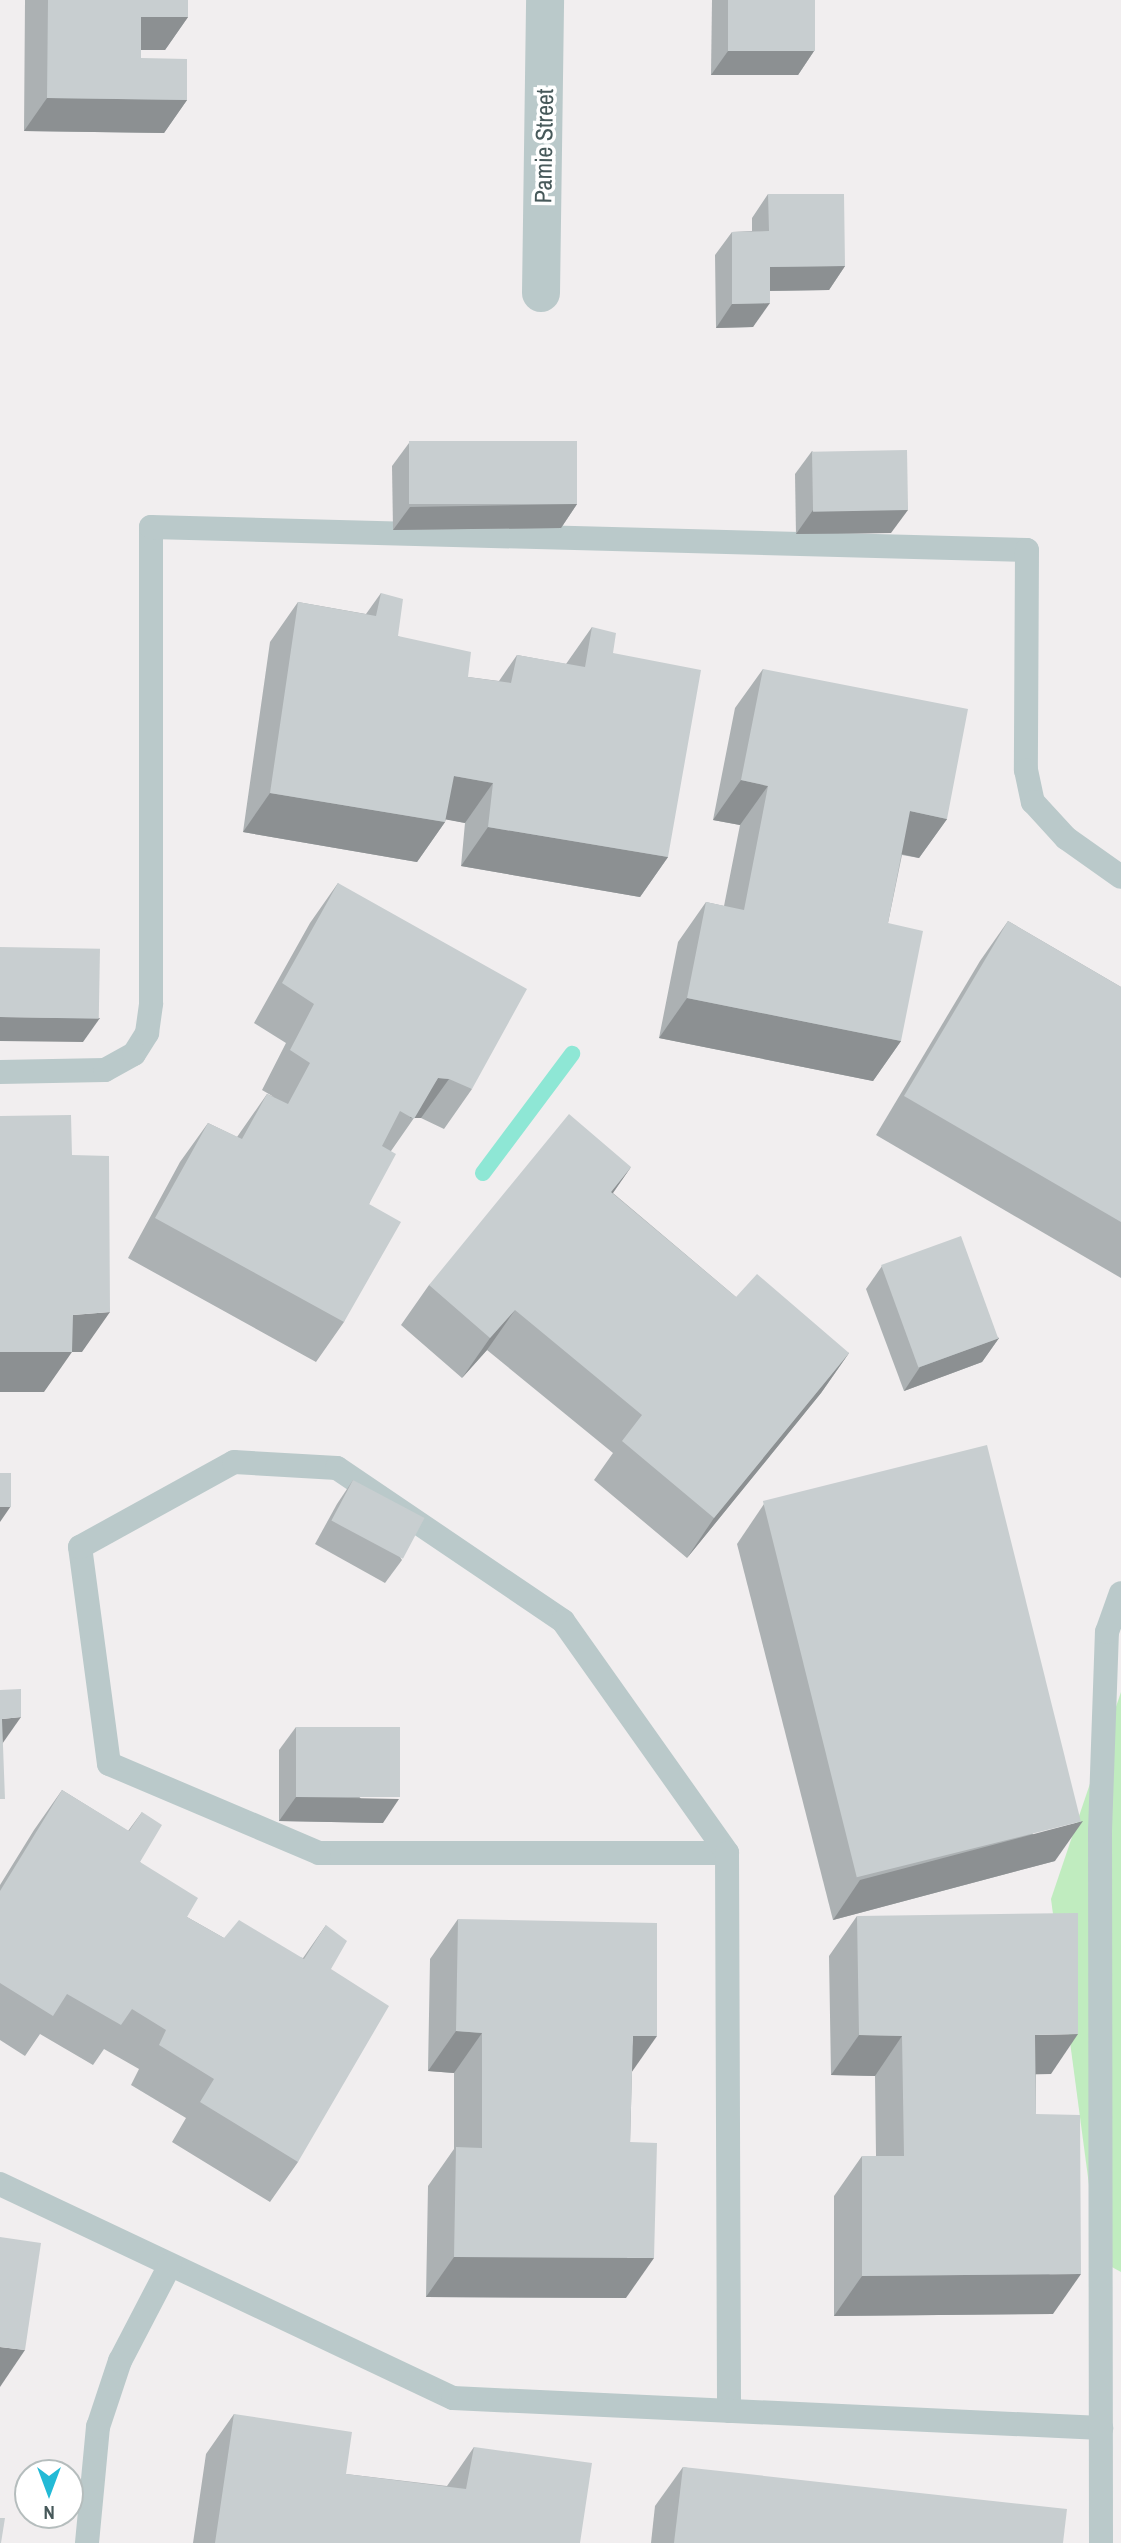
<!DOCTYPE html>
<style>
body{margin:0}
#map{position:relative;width:1121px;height:2543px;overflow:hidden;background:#f1eeef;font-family:"Archivo Narrow",sans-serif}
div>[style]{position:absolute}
.green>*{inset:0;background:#c0ecbf}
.stream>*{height:16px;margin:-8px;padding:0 8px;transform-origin:8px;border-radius:8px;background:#8ee7d5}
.lane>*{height:24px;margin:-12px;padding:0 12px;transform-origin:12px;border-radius:12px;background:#bac9ca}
.street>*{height:38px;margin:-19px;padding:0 19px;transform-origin:19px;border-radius:19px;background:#bac9ca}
.wall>*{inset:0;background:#acb1b3}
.shaded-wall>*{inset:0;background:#8c9092}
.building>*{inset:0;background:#c8ced0;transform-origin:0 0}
span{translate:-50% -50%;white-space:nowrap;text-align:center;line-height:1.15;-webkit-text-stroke:7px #fff;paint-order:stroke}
.street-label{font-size:24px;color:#47595a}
.north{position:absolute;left:14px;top:2459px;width:70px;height:70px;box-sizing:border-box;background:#fff;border:2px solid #b5bdbd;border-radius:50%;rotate:180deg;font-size:19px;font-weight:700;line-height:28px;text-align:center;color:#47595a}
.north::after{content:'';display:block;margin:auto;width:24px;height:32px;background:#23bad6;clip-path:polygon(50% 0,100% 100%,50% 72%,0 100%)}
</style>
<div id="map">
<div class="green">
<i style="clip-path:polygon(1121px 1692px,1121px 2272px,1099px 2260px,1051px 1899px)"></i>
</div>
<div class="stream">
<i style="left:483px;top:1173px;width:149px;rotate:-53.2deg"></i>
</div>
<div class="lane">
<i style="left:0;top:1072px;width:105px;rotate:-1.1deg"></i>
<i style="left:105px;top:1070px;width:33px;rotate:-29deg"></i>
<i style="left:134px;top:1054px;width:25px;rotate:-58deg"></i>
<i style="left:147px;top:1033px;width:30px;rotate:-82deg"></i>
<i style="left:151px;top:1003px;width:476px;rotate:-90deg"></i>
<i style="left:151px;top:527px;width:876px;rotate:1.5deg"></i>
<i style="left:1027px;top:550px;width:220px;rotate:90.3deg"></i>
<i style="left:1026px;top:770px;width:33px;rotate:78deg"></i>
<i style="left:1033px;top:802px;width:49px;rotate:47.5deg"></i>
<i style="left:1066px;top:838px;width:67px;rotate:35.3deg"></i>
<i style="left:727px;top:1853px;width:408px;rotate:180deg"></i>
<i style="left:319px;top:1853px;width:228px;rotate:-157deg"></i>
<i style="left:109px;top:1764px;width:219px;rotate:-97.6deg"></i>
<i style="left:80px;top:1547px;width:176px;rotate:-28.9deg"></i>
<i style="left:234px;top:1462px;width:103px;rotate:3.3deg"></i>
<i style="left:337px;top:1468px;width:273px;rotate:34.1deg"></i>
<i style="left:563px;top:1621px;width:284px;rotate:54.7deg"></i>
<i style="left:727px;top:1853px;width:558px;rotate:89.79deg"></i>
<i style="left:0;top:2184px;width:501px;rotate:25.29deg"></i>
<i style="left:453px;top:2398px;width:649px;rotate:2.65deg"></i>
<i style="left:87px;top:2543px;width:117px;rotate:-84.6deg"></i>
<i style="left:98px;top:2427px;width:70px;rotate:-71.6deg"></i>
<i style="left:120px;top:2361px;width:108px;rotate:-62.5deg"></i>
<i style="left:1101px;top:2543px;width:712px;rotate:-90.08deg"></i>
<i style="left:1100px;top:1831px;width:199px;rotate:-88deg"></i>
<i style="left:1107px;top:1632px;width:41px;rotate:-70.3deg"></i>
</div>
<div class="street">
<i style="left:541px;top:293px;width:293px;rotate:-89.2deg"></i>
</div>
<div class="wall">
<i style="clip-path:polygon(25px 0,188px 0,188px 17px,165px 50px,141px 50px,141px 58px,187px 100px,164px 133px,24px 131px)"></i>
<i style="clip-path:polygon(712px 0,815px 0,814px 51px,798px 75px,711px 75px)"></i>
<i style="clip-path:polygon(768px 194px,845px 266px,829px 290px,770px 291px,753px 327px,716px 328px,715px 255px,732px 232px,752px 231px,752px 218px)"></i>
<i style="clip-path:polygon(409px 443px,577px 504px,561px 528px,393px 530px,392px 466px)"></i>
<i style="clip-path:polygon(812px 451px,891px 533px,796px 534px,795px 474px)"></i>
<i style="clip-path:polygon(381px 593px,398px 636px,468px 677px,499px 681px,517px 655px,566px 664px,592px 627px,613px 653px,668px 857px,640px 897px,461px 866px,465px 823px,446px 819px,445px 822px,417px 862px,243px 832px,270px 642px,298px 602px,366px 614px)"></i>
<i style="clip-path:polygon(763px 669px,947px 819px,919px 858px,902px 855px,888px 923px,901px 1041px,873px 1081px,659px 1038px,678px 942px,706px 902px,724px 906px,740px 825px,713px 820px,735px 708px)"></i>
<i style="clip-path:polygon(338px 883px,472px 1089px,444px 1129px,421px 1118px,414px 1118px,391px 1151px,369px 1204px,344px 1322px,316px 1362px,128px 1258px,180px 1162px,208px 1123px,237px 1137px,267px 1094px,274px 1097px,262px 1090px,286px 1043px,254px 1023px,310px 923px)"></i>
<i style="clip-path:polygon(1008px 921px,1121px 987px,1121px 1278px,876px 1135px,980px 961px)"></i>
<i style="clip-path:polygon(631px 1167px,613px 1193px,736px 1297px,849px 1353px,821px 1393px,687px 1558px,594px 1480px,613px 1453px,487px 1350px,462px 1378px,401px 1325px,429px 1285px)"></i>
<i style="clip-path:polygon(882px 1266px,999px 1338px,982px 1362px,904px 1391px,866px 1289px)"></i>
<i style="clip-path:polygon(353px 1480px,402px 1560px,385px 1583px,315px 1544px,337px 1504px)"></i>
<i style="clip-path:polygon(764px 1504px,1055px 1861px,833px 1920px,737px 1544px)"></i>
<i style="clip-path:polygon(296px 1727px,383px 1823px,279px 1821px,279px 1750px)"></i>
<i style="clip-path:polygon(62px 1790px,128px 1831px,142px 1812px,140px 1862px,187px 1917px,224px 1938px,303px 1958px,326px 1925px,331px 1969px,298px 2162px,270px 2202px,172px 2142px,186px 2118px,131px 2085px,139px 2069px,104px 2049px,93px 2065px,40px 2034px,25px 2056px,0 2040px,0 1885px,34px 1830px)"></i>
<i style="clip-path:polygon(857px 1916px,1051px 2074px,1036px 2074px,1036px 2114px,1053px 2314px,834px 2316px,834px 2196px,862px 2156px,876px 2156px,875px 2076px,831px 2075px,829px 1956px)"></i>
<i style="clip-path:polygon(458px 1919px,632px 2071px,626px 2298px,426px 2297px,428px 2186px,454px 2149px,454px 2073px,428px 2071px,430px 1959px)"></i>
<i style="clip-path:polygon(234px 2414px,346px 2474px,447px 2486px,474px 2447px,580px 2543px,193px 2543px,206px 2454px)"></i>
<i style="clip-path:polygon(683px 2467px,1063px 2543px,651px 2543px,655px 2506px)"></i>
</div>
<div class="shaded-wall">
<i style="clip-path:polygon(141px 17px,188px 17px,165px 50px,118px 50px)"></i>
<i style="clip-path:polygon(728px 51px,814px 51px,798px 75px,711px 75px)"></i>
<i style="clip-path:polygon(47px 98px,187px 100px,164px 133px,24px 131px)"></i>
<i style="clip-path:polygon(845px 266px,829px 290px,753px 291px,770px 267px)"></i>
<i style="clip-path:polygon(770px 303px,753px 327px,716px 328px,732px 304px)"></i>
<i style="clip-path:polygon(577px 504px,561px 528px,393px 530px,410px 507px)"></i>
<i style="clip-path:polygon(813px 510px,908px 510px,891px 533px,796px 534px)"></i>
<i style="clip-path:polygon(454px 776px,493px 783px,465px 823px,427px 816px)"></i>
<i style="clip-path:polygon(741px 780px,768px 786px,740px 825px,713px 820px)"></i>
<i style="clip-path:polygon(270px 793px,445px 822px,417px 862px,243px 832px)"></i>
<i style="clip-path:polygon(910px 811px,947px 819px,919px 858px,883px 850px)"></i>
<i style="clip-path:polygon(488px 827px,668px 857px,640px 897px,461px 866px)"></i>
<i style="clip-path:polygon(687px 998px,901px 1041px,873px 1081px,659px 1038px)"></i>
<i style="clip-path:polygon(0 1017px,100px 1018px,83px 1042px,0 1041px)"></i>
<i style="clip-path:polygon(438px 1078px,449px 1079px,421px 1118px,410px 1118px)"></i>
<i style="clip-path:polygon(631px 1167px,603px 1207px,611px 1192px)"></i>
<i style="clip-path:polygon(515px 1310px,487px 1350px,462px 1378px,490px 1338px)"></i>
<i style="clip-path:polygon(110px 1312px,82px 1352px,72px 1352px,44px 1392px,0 1392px,0 1352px,73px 1315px)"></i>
<i style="clip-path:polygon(999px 1338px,982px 1362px,904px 1391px,920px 1367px)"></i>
<i style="clip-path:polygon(849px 1353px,821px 1393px,687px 1558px,714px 1518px)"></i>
<i style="clip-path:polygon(11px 1506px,0 1522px,0 1507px)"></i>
<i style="clip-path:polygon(21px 1717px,0 1747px,2px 1719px)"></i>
<i style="clip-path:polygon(296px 1797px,399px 1799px,383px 1823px,279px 1821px)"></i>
<i style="clip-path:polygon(1083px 1821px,1055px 1861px,833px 1920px,860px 1880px)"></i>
<i style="clip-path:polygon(456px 2031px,482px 2033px,454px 2073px,428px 2071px)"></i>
<i style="clip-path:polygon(1078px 2034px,1051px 2074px,1007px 2075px,1035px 2035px)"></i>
<i style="clip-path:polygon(859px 2035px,902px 2036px,875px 2076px,831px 2075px)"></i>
<i style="clip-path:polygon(633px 2036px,657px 2036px,629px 2076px)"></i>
<i style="clip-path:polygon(454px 2257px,654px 2258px,626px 2298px,426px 2297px)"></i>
<i style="clip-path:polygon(1081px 2274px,1053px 2314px,834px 2316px,862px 2276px)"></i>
<i style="clip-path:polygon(0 2347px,25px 2350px,0 2387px)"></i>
</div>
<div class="building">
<i style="clip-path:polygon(48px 0,188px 0,188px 17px,141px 17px,141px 58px,187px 59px,187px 100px,47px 98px)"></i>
<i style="left:728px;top:0;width:87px;height:51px"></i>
<i style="clip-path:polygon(768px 194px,844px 194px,845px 266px,770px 267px,770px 303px,732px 304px,732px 232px,769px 231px)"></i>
<i style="left:577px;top:441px;width:63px;height:168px;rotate:90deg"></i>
<i style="left:907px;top:450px;width:60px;height:95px;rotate:89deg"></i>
<i style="clip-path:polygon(381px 593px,403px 599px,398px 636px,471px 652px,468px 677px,511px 683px,517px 655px,585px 667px,592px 627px,616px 633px,613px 653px,701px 670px,668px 857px,488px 827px,493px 783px,454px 776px,445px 822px,270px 793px,298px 602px,376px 616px)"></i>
<i style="clip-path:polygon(763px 669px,968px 709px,947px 819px,910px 811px,888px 923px,923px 931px,901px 1041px,687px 998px,706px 902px,744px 910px,768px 786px,741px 780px)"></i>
<i style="clip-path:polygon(338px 883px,527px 989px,472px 1089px,449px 1079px,438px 1078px,414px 1119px,400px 1111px,382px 1146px,396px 1154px,369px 1204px,401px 1222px,344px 1322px,155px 1218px,208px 1123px,242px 1139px,267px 1094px,288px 1104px,310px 1063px,290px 1050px,314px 1004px,282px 983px)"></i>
<i style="clip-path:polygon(1008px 921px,1121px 987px,1121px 1222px,904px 1096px)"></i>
<i style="left:0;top:947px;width:100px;height:70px;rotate:1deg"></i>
<i style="clip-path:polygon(569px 1114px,631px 1167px,611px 1192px,736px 1297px,757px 1274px,849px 1353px,714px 1518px,622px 1441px,642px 1415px,515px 1310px,490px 1338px,429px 1285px)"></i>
<i style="clip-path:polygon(71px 1115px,72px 1155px,109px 1156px,110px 1312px,73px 1315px,72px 1352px,0 1352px,0 1116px)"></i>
<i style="left:961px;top:1236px;width:109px;height:85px;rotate:70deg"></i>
<i style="left:987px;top:1445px;width:388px;height:231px;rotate:76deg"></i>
<i style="left:0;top:1473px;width:11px;height:34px"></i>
<i style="left:353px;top:1480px;width:81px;height:46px;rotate:28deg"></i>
<i style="clip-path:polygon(21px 1689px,21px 1717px,2px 1719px,5px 1799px,0 1799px,0 1690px)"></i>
<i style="left:296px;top:1727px;width:104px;height:70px"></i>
<i style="clip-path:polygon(62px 1790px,129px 1831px,142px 1812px,162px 1825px,140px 1862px,198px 1898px,187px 1917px,224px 1938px,239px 1920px,304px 1959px,326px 1925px,347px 1941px,331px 1969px,389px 2006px,298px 2162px,200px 2102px,214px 2079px,159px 2045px,166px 2030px,132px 2009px,121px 2025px,67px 1994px,53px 2016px,0 1983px,0 1891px)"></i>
<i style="clip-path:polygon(1078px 1913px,1078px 2034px,1035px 2035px,1036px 2114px,1080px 2115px,1081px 2274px,862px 2276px,862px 2156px,904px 2156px,902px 2036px,859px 2035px,857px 1916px)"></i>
<i style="clip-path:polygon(458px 1919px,657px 1923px,657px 2036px,633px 2036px,630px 2142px,657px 2143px,654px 2258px,454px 2257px,456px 2147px,482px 2148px,482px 2033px,456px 2031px)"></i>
<i style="clip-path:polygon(0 2237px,41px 2243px,25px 2350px,0 2347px)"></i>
<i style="clip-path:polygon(234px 2414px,352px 2432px,346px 2474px,466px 2489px,474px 2447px,592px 2463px,580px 2543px,215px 2543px)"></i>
<i style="clip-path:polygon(683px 2467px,1067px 2509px,1063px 2543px,674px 2543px)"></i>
<i style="clip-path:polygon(0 2518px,5px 2518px,1px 2543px,0 2543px)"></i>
</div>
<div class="street-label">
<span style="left:544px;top:146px;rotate:-89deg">Pamie Street</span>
</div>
<div class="north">N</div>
</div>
